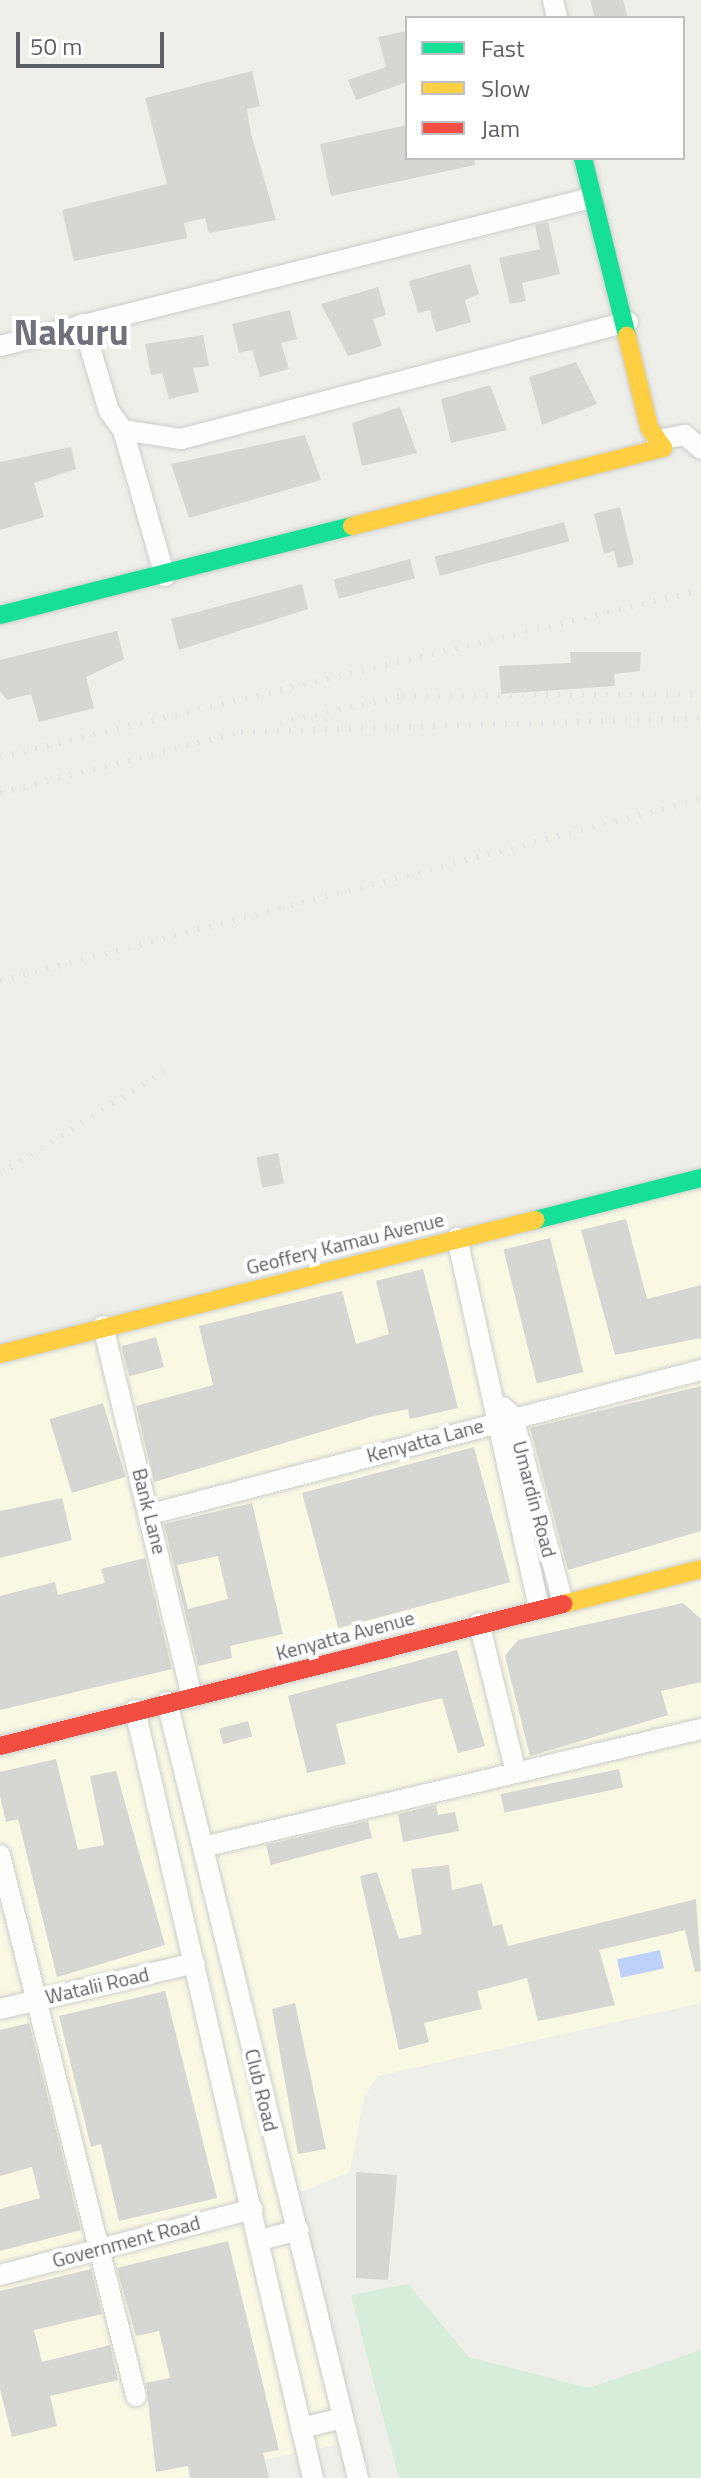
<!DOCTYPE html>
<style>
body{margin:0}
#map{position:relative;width:701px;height:2478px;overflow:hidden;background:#efefea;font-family:"Titillium Web",sans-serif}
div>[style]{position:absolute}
.commercial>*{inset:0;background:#f8f8e3}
.green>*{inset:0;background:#d6edda}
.water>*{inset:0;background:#bed2f9;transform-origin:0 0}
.building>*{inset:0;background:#d6d6d2;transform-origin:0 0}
.roads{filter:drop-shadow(0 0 2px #cccdcc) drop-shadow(0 0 2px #cccdcc)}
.street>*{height:20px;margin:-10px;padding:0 10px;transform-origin:10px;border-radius:10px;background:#fdfdfc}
.fast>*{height:18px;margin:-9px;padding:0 9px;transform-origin:9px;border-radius:9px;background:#16e098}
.slow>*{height:18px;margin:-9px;padding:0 9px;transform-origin:9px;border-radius:9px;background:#ffcf43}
.jam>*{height:18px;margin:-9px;padding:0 9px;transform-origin:9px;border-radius:9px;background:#f24e42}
.rail>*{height:6px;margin-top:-3px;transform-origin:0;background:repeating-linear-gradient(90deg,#e5e5e5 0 2px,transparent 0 12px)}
span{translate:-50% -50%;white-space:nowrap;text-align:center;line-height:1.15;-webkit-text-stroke:8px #fff;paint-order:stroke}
.street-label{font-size:20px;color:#5e6068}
.town-label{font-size:36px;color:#6f727a;font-weight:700}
.legend{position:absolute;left:405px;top:16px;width:280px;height:144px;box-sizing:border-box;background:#fff;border:2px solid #bfbfc3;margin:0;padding:10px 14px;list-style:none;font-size:24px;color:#5e6068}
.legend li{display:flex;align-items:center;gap:16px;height:40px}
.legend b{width:40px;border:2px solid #bfbfc3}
.scale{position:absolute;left:16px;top:32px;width:148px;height:36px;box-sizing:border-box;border:4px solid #5e6068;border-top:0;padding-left:10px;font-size:24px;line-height:28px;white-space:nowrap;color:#5e6068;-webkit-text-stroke:6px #fff;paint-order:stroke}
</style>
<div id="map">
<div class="commercial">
<i style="clip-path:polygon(701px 1186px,701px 2003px,378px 2076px,364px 2097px,350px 2172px,288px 2197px,344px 2443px,181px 2478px,0 2478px,0 1363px)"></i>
</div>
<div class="green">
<i style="clip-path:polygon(408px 2284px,469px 2357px,588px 2388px,701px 2350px,701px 2478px,399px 2478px,351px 2295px)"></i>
</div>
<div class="water">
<i style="left:660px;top:1950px;width:19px;height:44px;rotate:78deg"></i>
</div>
<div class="building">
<i style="clip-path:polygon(590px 0,623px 0,628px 18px,595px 18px)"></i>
<i style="clip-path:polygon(407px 31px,407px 82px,356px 100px,348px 80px,386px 67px,378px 37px)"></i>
<i style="clip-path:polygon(252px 71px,260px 106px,247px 109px,251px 134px,276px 220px,209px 233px,205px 218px,184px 223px,187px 238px,74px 261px,62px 210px,167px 184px,145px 98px)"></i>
<i style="clip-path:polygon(407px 125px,407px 158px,474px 158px,475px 165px,331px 196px,320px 144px)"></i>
<i style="clip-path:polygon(548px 222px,560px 274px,522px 283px,526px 301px,510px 304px,499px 258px,540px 249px,535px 225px)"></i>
<i style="clip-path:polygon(470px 264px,479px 294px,465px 300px,471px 322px,436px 332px,430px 310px,418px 313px,409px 281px)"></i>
<i style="clip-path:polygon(378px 287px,386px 315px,373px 319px,382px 346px,348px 356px,321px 304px)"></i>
<i style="clip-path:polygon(290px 310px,297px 339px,281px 343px,289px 369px,260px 377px,252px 350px,239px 353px,232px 324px)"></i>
<i style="clip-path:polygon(203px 335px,209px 366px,193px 368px,199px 392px,169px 399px,162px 373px,151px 375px,145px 344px)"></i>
<i style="clip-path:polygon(576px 362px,597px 404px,542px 425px,529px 377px)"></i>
<i style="clip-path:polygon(490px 385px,507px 430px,451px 443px,441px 399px)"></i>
<i style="clip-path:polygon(400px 407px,417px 453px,362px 466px,352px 423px)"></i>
<i style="clip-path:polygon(305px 435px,321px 480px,189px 518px,171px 464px)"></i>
<i style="clip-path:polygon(71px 447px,76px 469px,34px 483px,44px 517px,0 530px,0 462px)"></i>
<i style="clip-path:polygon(620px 507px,634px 564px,618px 568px,614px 551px,604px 554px,594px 514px)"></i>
<i style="left:564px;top:522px;width:20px;height:134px;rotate:75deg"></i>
<i style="left:410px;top:559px;width:20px;height:79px;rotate:75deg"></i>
<i style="clip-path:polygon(302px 584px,308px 609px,179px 650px,171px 619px)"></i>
<i style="clip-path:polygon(117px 631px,124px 659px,86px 677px,94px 708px,39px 722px,31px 694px,7px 700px,0 691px,0 660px)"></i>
<i style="clip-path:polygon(570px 652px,641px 652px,640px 671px,614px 674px,615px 686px,501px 694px,499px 666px,571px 663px)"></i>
<i style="left:278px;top:1153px;width:31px;height:22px;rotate:79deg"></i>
<i style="clip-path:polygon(626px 1219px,647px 1299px,701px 1285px,701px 1338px,615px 1355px,581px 1230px)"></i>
<i style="left:550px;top:1238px;width:138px;height:48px;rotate:76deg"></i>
<i style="clip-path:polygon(423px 1269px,458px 1408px,410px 1419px,408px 1409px,374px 1416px,154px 1482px,136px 1406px,213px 1385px,199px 1326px,342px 1291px,356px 1344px,389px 1334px,376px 1281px)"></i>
<i style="left:156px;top:1337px;width:31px;height:36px;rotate:75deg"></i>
<i style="clip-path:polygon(701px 1386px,701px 1531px,568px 1570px,530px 1428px)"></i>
<i style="left:103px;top:1403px;width:77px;height:56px;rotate:73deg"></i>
<i style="left:474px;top:1447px;width:140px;height:178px;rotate:75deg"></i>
<i style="clip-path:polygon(62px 1498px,72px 1540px,0 1558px,0 1511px)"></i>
<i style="clip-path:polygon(evenodd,252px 1503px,283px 1634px,230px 1646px,232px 1658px,198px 1666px,164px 1524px,252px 1503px,218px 1556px,228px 1599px,188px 1609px,177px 1565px,218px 1556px)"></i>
<i style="clip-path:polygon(145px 1558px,172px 1669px,0 1710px,0 1596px,55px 1582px,58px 1595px,105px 1583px,101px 1569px)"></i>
<i style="clip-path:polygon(683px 1603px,701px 1619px,701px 1682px,661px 1691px,668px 1715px,530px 1756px,505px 1656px,518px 1640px)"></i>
<i style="clip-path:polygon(457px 1650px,485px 1746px,458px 1753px,442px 1698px,336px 1724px,346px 1764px,307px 1773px,288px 1696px)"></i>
<i style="left:248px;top:1721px;width:16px;height:30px;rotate:75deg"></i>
<i style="clip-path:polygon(56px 1759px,78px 1850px,104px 1845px,90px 1776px,116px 1771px,165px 1945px,57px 1977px,18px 1819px,6px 1822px,0 1796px,0 1772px)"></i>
<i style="left:619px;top:1769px;width:19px;height:121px;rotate:78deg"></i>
<i style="clip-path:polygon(436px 1805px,438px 1815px,455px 1812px,459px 1831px,403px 1842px,398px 1814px)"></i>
<i style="clip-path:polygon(368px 1821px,372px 1838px,271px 1865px,266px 1845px)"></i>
<i style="clip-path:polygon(449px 1865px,452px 1890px,482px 1883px,493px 1926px,502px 1924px,508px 1946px,696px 1899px,701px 1971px,695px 1972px,685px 1930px,599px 1950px,615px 2005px,538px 2021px,527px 1978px,477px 1991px,482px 2009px,424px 2023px,429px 2042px,399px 2050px,360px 1876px,377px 1872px,399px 1939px,422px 1934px,411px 1869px)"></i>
<i style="clip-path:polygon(165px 1991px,217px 2198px,119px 2221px,101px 2144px,91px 2147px,59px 2016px)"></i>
<i style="clip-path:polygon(295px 2003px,326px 2149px,298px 2154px,272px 2009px)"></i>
<i style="clip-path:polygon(29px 2023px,81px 2230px,0 2251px,0 2209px,40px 2198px,32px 2167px,0 2176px,0 2030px)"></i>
<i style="clip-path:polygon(356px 2172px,397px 2175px,388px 2280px,356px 2278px)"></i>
<i style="clip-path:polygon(228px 2241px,279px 2450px,263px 2453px,269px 2478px,190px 2478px,188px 2466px,156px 2472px,146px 2383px,170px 2378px,159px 2331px,136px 2336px,117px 2268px)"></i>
<i style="clip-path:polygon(91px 2269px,102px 2314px,34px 2330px,42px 2362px,110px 2345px,118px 2380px,50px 2396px,57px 2426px,12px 2437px,0 2389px,0 2291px)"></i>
</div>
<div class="roads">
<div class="street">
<i style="left:553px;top:0;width:18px;rotate:77deg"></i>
<i style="left:83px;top:324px;width:91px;rotate:73.4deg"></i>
<i style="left:109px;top:411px;width:24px;rotate:54deg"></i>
<i style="left:123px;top:430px;width:59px;rotate:8.8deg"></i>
<i style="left:181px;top:439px;width:462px;rotate:-14.7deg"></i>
<i style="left:0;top:346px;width:609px;rotate:-14.06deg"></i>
<i style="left:123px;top:430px;width:152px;rotate:74deg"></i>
<i style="left:657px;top:440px;width:28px;rotate:-10deg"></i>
<i style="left:685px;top:435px;width:21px;rotate:41deg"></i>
<i style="left:457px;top:1238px;width:379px;rotate:77.5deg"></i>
<i style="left:103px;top:1326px;width:382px;rotate:76.5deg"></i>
<i style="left:503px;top:1407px;width:14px;rotate:45deg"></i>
<i style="left:513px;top:1417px;width:192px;rotate:74.9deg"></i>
<i style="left:151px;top:1514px;width:569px;rotate:-14.67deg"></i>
<i style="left:479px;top:1623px;width:154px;rotate:76.1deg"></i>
<i style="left:167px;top:1702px;width:799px;rotate:76.17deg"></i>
<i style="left:135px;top:1710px;width:788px;rotate:76.95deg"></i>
<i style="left:203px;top:1847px;width:512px;rotate:-13.33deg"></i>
<i style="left:0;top:1855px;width:558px;rotate:75.89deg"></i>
<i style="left:0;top:2009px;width:200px;rotate:-13.3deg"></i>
<i style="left:260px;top:2240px;width:40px;rotate:-14.4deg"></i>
<i style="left:0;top:2275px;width:261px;rotate:-14.6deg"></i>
<i style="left:301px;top:2428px;width:43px;rotate:-13.4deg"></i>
</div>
<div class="fast">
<i style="left:583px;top:158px;width:183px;rotate:76.1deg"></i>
<i style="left:0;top:615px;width:363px;rotate:-14.2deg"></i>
<i style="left:535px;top:1220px;width:171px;rotate:-14.2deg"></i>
</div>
<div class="slow">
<i style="left:352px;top:526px;width:321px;rotate:-14.1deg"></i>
<i style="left:663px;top:448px;width:25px;rotate:-124deg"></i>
<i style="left:649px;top:427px;width:94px;rotate:-103.6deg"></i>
<i style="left:0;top:1354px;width:552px;rotate:-14.06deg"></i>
<i style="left:563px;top:1604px;width:142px;rotate:-14.2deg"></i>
</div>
<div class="jam">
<i style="left:0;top:1746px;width:581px;rotate:-14.16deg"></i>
</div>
</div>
<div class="rail">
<i style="left:280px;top:723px;width:125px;rotate:-12.5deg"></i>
<i style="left:402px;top:696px;width:299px;rotate:-0.4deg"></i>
<i style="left:0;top:757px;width:721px;rotate:-13.4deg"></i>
<i style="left:0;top:793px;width:249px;rotate:-14.2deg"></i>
<i style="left:241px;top:732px;width:460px;rotate:-1.7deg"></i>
<i style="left:0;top:981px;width:724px;rotate:-14.55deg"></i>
<i style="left:0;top:1174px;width:195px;rotate:-32deg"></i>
</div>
<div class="street-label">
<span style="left:345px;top:1243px;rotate:-14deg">Geoffery Kamau Avenue</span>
<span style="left:425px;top:1440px;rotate:-15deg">Kenyatta Lane</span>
<span style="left:535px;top:1499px;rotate:75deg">Umardin Road</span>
<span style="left:150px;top:1511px;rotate:76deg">Bank Lane</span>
<span style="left:345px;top:1635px;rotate:-15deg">Kenyatta Avenue</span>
<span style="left:97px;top:1985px;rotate:-13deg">Watalii Road</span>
<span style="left:262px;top:2090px;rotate:76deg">Club Road</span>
<span style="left:126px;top:2241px;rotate:-15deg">Government Road</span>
</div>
<div class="town-label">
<span style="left:71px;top:332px">Nakuru</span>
</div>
<ul class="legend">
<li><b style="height:10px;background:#16e098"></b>Fast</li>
<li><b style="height:10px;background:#ffcf43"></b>Slow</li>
<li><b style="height:10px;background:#f24e42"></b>Jam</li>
</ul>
<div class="scale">50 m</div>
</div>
